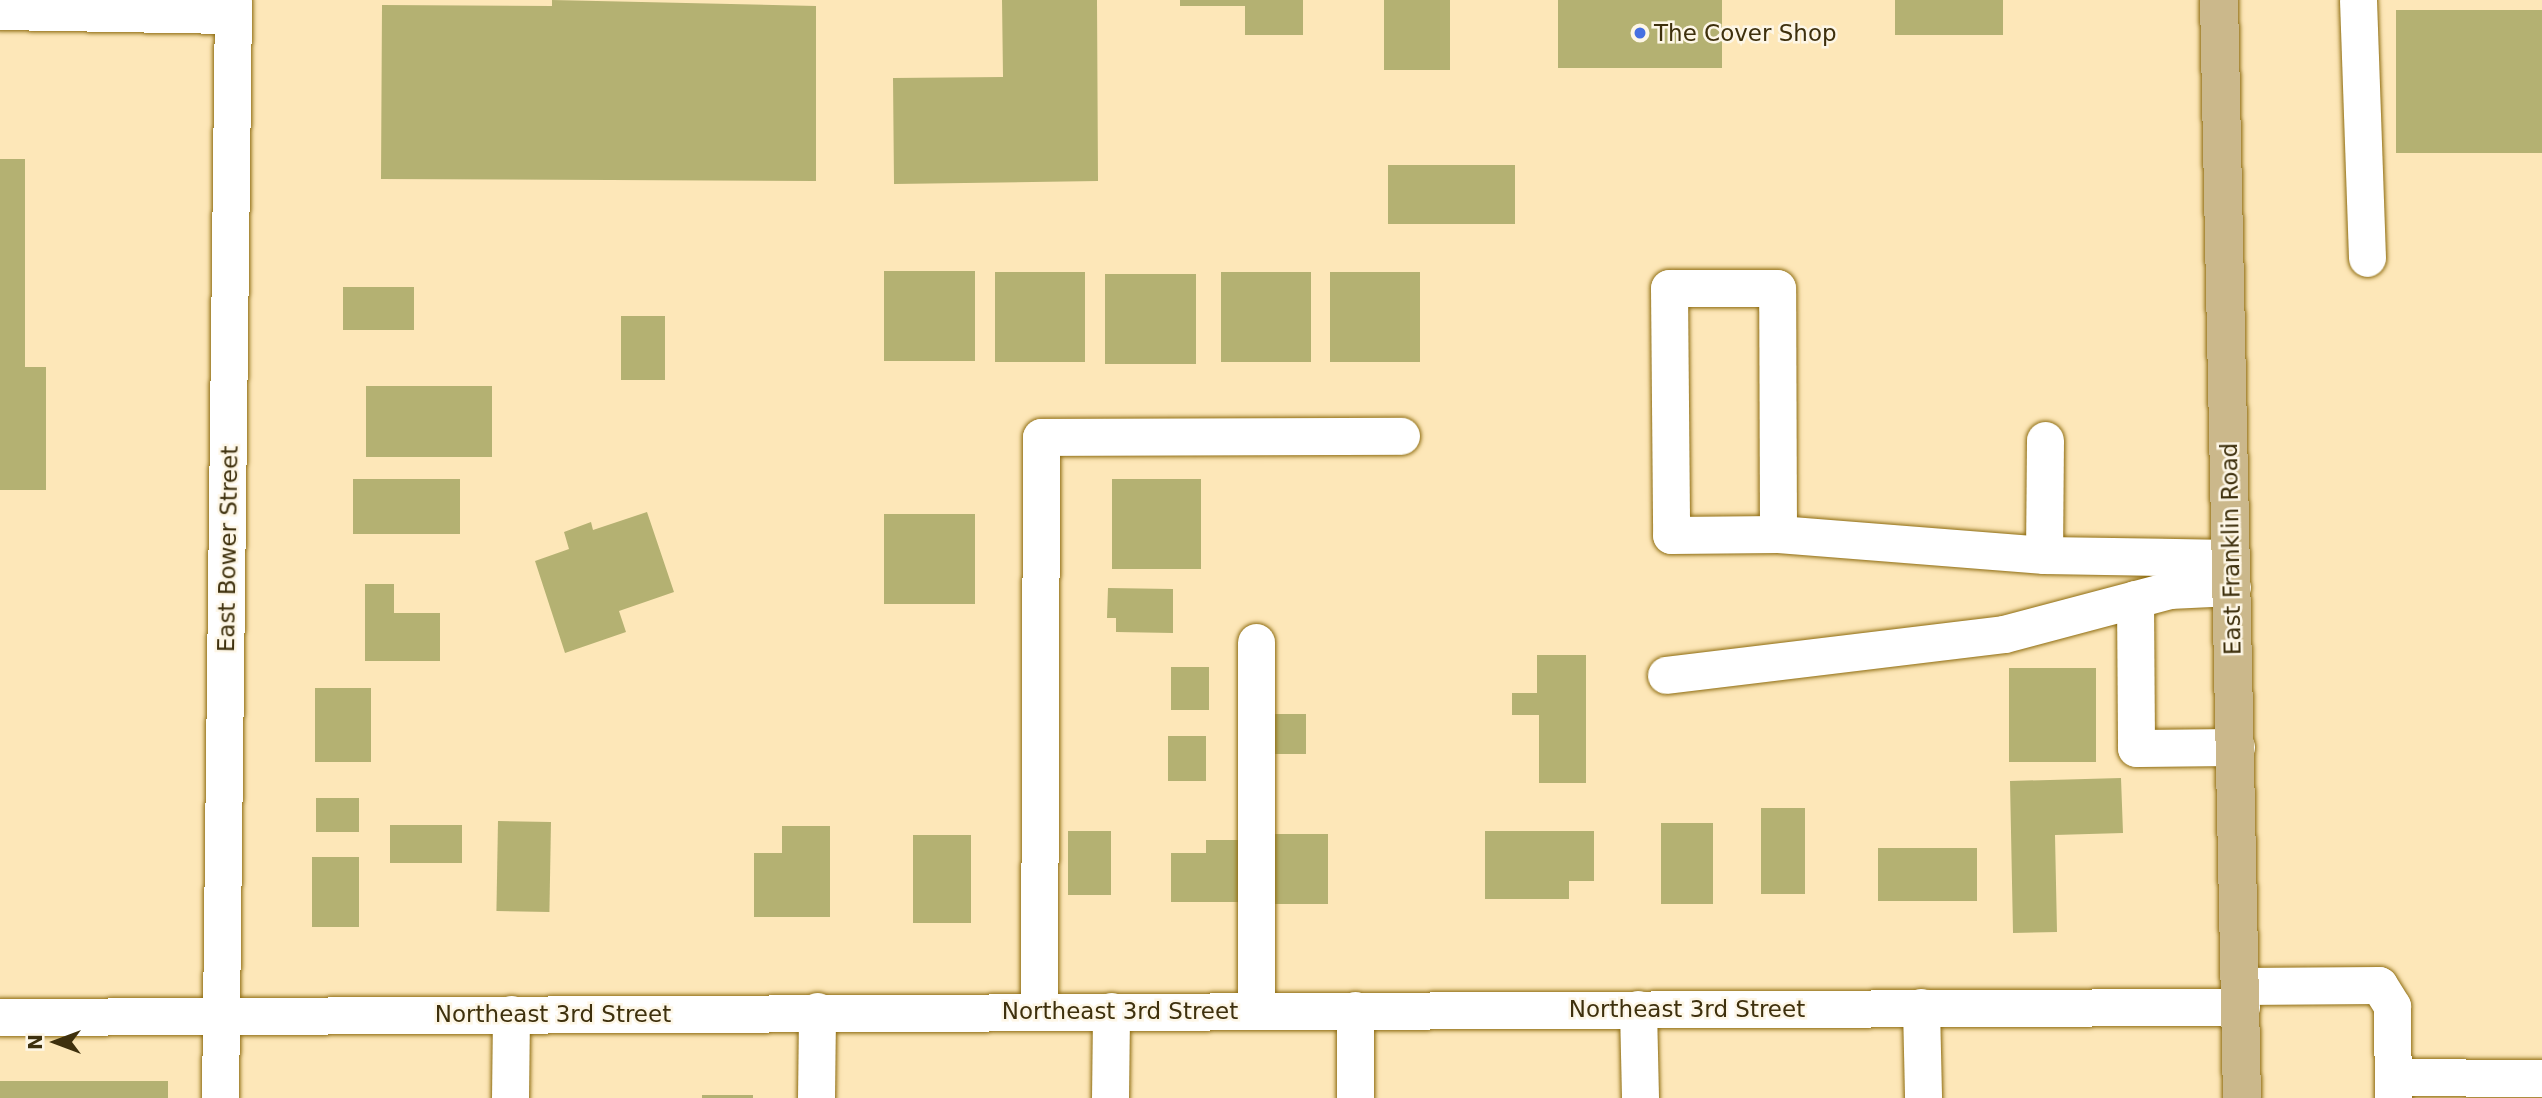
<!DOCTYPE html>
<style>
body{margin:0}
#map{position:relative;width:2542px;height:1098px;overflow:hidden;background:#fde7b8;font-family:"DejaVu Sans",sans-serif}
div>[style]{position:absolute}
.building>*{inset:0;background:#b4b172;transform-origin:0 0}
.roads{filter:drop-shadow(0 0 2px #8e6c10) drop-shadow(0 0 2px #8e6c10)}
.minor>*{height:37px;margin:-18.5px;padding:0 18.5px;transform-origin:18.5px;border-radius:18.5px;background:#fff}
.major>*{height:38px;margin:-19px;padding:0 19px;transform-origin:19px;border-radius:19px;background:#cbb88b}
.dots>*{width:19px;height:19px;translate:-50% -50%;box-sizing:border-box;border:4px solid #fdf6e6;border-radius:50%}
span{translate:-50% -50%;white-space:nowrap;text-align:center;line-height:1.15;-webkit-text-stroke:5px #fdf6e6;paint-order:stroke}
.poi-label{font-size:23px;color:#3e300d}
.left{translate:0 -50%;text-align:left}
.street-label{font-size:23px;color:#3e300d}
.north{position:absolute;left:21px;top:1007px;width:70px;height:70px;-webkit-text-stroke:5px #fdf6e6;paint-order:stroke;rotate:270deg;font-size:19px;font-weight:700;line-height:28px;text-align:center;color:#3e300d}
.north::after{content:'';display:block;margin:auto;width:24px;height:32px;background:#3e300d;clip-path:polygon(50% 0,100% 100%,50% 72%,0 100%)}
</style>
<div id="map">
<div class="building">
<i style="clip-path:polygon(552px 0,816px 6px,816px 181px,381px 179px,382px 5px,552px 6px)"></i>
<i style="clip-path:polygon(1002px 0,1097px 0,1098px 181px,894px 184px,893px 78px,1003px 77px)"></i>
<i style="clip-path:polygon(1180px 0,1303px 0,1303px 35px,1245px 35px,1245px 6px,1180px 6px)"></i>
<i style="left:1384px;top:0;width:66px;height:70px"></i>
<i style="left:1558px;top:0;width:164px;height:68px"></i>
<i style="left:1895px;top:0;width:108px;height:35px"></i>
<i style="left:2396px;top:10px;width:146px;height:143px"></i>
<i style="clip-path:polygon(0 159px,25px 159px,25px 367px,46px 367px,46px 490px,0 490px)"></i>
<i style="left:1388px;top:165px;width:127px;height:59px"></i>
<i style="left:884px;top:271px;width:91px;height:90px"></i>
<i style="left:1085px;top:272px;width:90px;height:90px;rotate:90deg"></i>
<i style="left:1221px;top:272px;width:90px;height:90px"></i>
<i style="left:1420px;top:272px;width:90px;height:90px;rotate:90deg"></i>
<i style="left:1196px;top:274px;width:90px;height:91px;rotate:90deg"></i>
<i style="left:343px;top:287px;width:71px;height:43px"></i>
<i style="left:621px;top:316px;width:44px;height:64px"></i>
<i style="left:366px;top:386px;width:126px;height:71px"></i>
<i style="left:353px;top:479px;width:107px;height:55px"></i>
<i style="left:1112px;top:479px;width:89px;height:90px"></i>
<i style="clip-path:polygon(647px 512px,674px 592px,619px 611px,626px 632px,565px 653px,535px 561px,569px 549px,564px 532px,591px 522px,593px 530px)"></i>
<i style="left:975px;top:514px;width:90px;height:91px;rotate:90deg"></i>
<i style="clip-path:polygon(365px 584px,394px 584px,394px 613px,440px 613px,440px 661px,365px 661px)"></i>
<i style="clip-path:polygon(1108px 588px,1173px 589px,1173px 633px,1116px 632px,1116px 618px,1107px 618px)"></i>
<i style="clip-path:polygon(1537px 655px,1586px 655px,1586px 783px,1539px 783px,1539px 715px,1512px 715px,1512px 693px,1537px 693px)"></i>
<i style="left:1171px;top:667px;width:38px;height:43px"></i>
<i style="left:2009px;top:668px;width:87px;height:94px"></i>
<i style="left:315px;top:688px;width:56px;height:74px"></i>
<i style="left:1274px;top:714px;width:32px;height:40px"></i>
<i style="left:1168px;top:736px;width:38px;height:45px"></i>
<i style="clip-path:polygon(2121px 778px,2123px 833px,2055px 835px,2057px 932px,2013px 933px,2010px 781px)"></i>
<i style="left:316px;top:798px;width:43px;height:34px"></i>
<i style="left:1805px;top:808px;width:86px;height:44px;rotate:90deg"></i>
<i style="left:498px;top:821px;width:53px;height:90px;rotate:1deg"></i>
<i style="left:1661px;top:823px;width:52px;height:81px"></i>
<i style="left:390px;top:825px;width:72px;height:38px"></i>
<i style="clip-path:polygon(782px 826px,830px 826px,830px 917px,754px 917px,754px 853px,782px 853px)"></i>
<i style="left:1068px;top:831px;width:43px;height:64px"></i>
<i style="clip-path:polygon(1485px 831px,1594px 831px,1594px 881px,1569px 881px,1569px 899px,1485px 899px)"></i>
<i style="left:1270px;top:834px;width:58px;height:70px"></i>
<i style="left:913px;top:835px;width:58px;height:88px"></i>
<i style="clip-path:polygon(1206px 840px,1239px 840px,1239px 902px,1171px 902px,1171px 853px,1206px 853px)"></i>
<i style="left:1878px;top:848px;width:99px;height:53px"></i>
<i style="left:312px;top:857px;width:47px;height:70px"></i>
<i style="left:0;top:1081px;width:168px;height:17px"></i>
<i style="left:702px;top:1095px;width:51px;height:3px"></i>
</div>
<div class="roads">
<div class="minor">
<i style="left:2358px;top:0;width:258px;rotate:88deg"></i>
<i style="left:0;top:11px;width:233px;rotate:1deg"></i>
<i style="left:1778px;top:534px;width:246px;rotate:-90.2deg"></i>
<i style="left:1777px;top:288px;width:108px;rotate:180deg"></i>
<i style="left:1669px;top:288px;width:247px;rotate:89.5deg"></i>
<i style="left:1671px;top:535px;width:107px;rotate:-0.5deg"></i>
<i style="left:1778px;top:534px;width:267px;rotate:4.5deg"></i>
<i style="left:2044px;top:555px;width:187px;rotate:0.9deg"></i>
<i style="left:2044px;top:555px;width:115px;rotate:-89.5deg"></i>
<i style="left:2135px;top:599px;width:149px;rotate:89.6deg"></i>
<i style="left:2136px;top:748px;width:100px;rotate:-0.6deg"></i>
<i style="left:1256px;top:642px;width:368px;rotate:90deg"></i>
<i style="left:1666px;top:675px;width:340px;rotate:-6.9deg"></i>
<i style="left:2004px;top:634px;width:171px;rotate:-14.9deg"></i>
<i style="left:2169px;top:590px;width:63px;rotate:-2.7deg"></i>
<i style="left:2241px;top:986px;width:138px;rotate:-0.4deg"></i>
<i style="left:2379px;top:985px;width:25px;rotate:58deg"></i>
<i style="left:2392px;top:1006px;width:92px;rotate:89.4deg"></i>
<i style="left:1921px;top:1007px;width:91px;rotate:88.7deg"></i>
<i style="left:1638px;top:1009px;width:89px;rotate:88.7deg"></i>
<i style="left:1355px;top:1010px;width:88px;rotate:90deg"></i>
<i style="left:1039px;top:1012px;width:575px;rotate:-89.8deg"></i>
<i style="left:1041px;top:437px;width:360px;rotate:-0.2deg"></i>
<i style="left:0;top:1017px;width:2241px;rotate:-0.26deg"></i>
<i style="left:2393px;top:1077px;width:149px;rotate:0.4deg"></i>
<i style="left:220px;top:1098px;width:1098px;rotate:-89.32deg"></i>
<i style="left:510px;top:1098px;width:84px;rotate:-89.3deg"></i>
<i style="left:816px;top:1098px;width:87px;rotate:-89.3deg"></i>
<i style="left:1110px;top:1098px;width:87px;rotate:-89.3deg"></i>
</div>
<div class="major">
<i style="left:2219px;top:0;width:1098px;rotate:88.8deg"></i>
</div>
</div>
<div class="dots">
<i style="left:1640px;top:33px;background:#466fe1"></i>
</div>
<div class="poi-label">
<span class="left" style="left:1654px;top:33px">The Cover Shop</span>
</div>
<div class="street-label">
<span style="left:228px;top:549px;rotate:-89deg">East Bower Street</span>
<span style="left:2231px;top:549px;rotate:-91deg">East Franklin Road</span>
<span style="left:1687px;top:1009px">Northeast 3rd Street</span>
<span style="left:1120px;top:1011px">Northeast 3rd Street</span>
<span style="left:553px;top:1014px">Northeast 3rd Street</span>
</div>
<div class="north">N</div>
</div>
